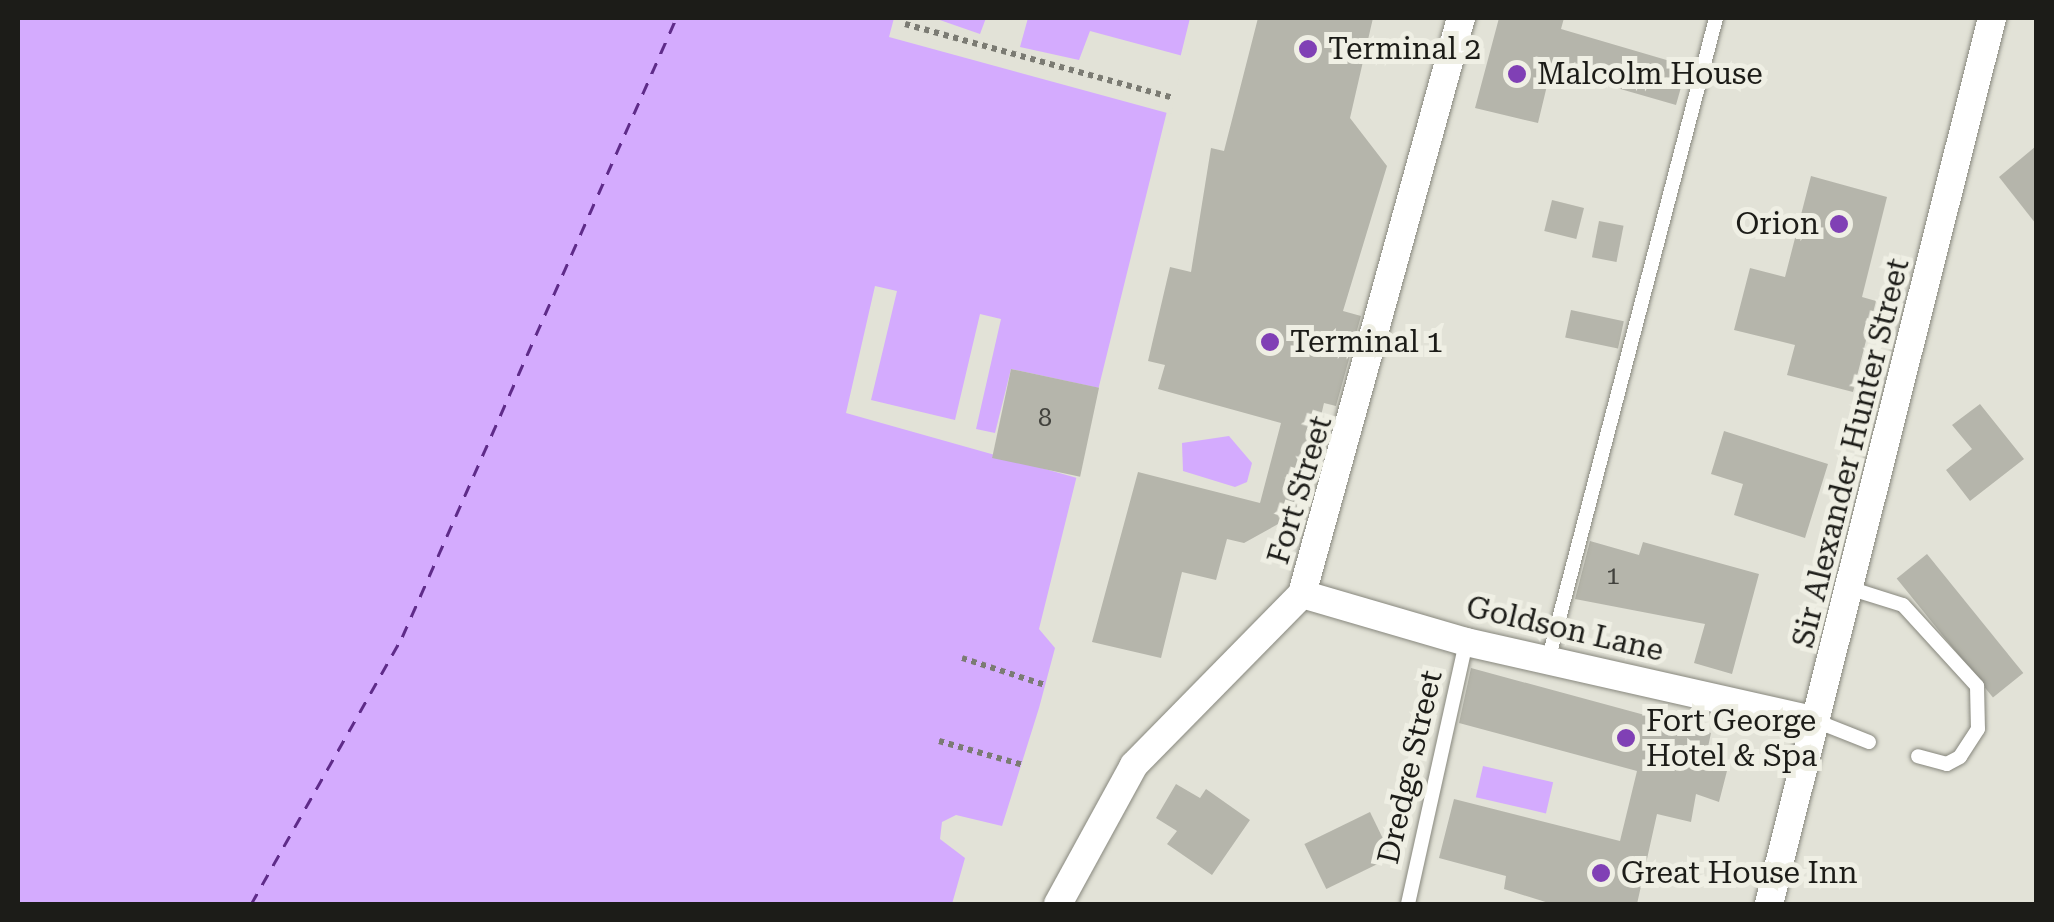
<!DOCTYPE html>
<style>
body{margin:0}
#map{position:relative;width:2054px;height:922px;overflow:hidden;background:#e2e2d7;font-family:"Roboto Serif",serif}
div>[style]{position:absolute}
.water>*{inset:0;background:#d4abfe;transform-origin:0 0}
.pier>*{inset:0;background:#e2e2d7}
.ferry>*{height:2.5px;margin-top:-1.25px;transform-origin:0;background:repeating-linear-gradient(90deg,#5f2b89 0 12px,transparent 0 22px)}
.building>*{inset:0;background:#b5b5ab;transform-origin:0 0}
.path>*{height:6px;margin-top:-3px;transform-origin:0;background:repeating-linear-gradient(90deg,#7b7b73 0 5px,transparent 0 10px)}
.roads{filter:drop-shadow(0 0 2px #87877d) drop-shadow(0 0 2px #87877d)}
.service>*{height:14px;margin:-7px;padding:0 7px;transform-origin:7px;border-radius:7px;background:#fff}
.minor>*{height:28px;margin:-14px;padding:0 14px;transform-origin:14px;border-radius:14px;background:#fff}
.dots>*{width:28px;height:28px;translate:-50% -50%;box-sizing:border-box;border:5px solid #efefe4;border-radius:50%}
span{translate:-50% -50%;white-space:nowrap;text-align:center;line-height:1.15;-webkit-text-stroke:10px #efefe4;paint-order:stroke}
.number-label{font-size:25px;color:#42423d}
.number-label span{-webkit-text-stroke-width:0}
.poi-label{font-size:30px;color:#1c1c18}
.left{translate:0 -50%;text-align:left}
.right{translate:-100% -50%;text-align:right}
.street-label{font-size:30px;color:#1c1c18}
.frame{position:absolute;inset:0;border:20px solid #1c1c18;pointer-events:none}
</style>
<div id="map">
<div class="water">
<i style="clip-path:polygon(18px 18px,1190px 18px,1039px 629px,1055px 648px,1039px 708px,1002px 826px,956px 815px,942px 822px,940px 839px,965px 858px,952px 904px,18px 904px)"></i>
<i style="clip-path:polygon(1229px 436px,1252px 463px,1247px 482px,1235px 487px,1183px 471px,1182px 443px)"></i>
<i style="left:1483px;top:766px;width:72px;height:32px;rotate:13deg"></i>
</div>
<div class="pier">
<i style="clip-path:polygon(894px 18px,934px 18px,980px 34px,986px 18px,1028px 18px,1020px 47px,1079px 60px,1090px 31px,1183px 56px,1171px 114px,889px 37px)"></i>
<i style="clip-path:polygon(875px 286px,897px 291px,871px 400px,955px 420px,980px 314px,1001px 319px,976px 429px,995px 433px,1011px 369px,1099px 388px,1077px 478px,846px 413px)"></i>
</div>
<div class="ferry">
<i style="left:251px;top:904px;width:307px;rotate:-60.5deg"></i>
<i style="left:402px;top:637px;width:677px;rotate:-66.12deg"></i>
</div>
<div class="building">
<i style="clip-path:polygon(1258px 18px,1373px 18px,1350px 118px,1387px 166px,1343px 311px,1361px 316px,1336px 406px,1324px 403px,1298px 513px,1244px 543px,1227px 539px,1216px 580px,1182px 572px,1161px 658px,1092px 642px,1138px 472px,1260px 503px,1281px 423px,1158px 389px,1165px 365px,1148px 361px,1170px 267px,1191px 272px,1211px 148px,1224px 151px)"></i>
<i style="clip-path:polygon(1499px 18px,1564px 18px,1561px 29px,1687px 66px,1676px 105px,1551px 69px,1538px 123px,1475px 108px)"></i>
<i style="clip-path:polygon(2036px 146px,2036px 224px,1999px 177px)"></i>
<i style="clip-path:polygon(1811px 176px,1887px 197px,1862px 297px,1876px 301px,1853px 392px,1787px 375px,1795px 345px,1734px 330px,1750px 268px,1785px 277px)"></i>
<i style="left:1552px;top:200px;width:33px;height:32px;rotate:14deg"></i>
<i style="left:1599px;top:221px;width:25px;height:37px;rotate:11deg"></i>
<i style="left:1571px;top:310px;width:54px;height:28px;rotate:12deg"></i>
<i style="left:1011px;top:369px;width:90px;height:91px;rotate:12deg"></i>
<i style="clip-path:polygon(1980px 404px,2024px 459px,1970px 501px,1946px 470px,1972px 449px,1952px 425px)"></i>
<i style="clip-path:polygon(1724px 431px,1828px 464px,1805px 538px,1734px 515px,1743px 484px,1711px 474px)"></i>
<i style="clip-path:polygon(1590px 541px,1639px 555px,1643px 542px,1759px 574px,1732px 674px,1694px 663px,1705px 624px,1575px 599px)"></i>
<i style="left:1927px;top:554px;width:153px;height:39px;rotate:51deg"></i>
<i style="clip-path:polygon(1471px 668px,1711px 733px,1705px 761px,1728px 767px,1719px 802px,1696px 794px,1691px 822px,1657px 814px,1637px 904px,1552px 904px,1504px 889px,1506px 876px,1439px 858px,1454px 799px,1620px 841px,1637px 771px,1459px 723px)"></i>
<i style="clip-path:polygon(1176px 784px,1200px 798px,1206px 789px,1250px 820px,1212px 875px,1167px 844px,1177px 831px,1156px 818px)"></i>
<i style="left:1370px;top:812px;width:50px;height:73px;rotate:64deg"></i>
</div>
<div class="path">
<i style="left:905px;top:24px;width:279px;rotate:15.4deg"></i>
<i style="left:962px;top:658px;width:87px;rotate:18deg"></i>
<i style="left:939px;top:741px;width:87px;rotate:15.9deg"></i>
</div>
<div class="roads">
<div class="service">
<i style="left:1852px;top:589px;width:53px;rotate:17.4deg"></i>
<i style="left:1903px;top:605px;width:110px;rotate:47.6deg"></i>
<i style="left:1977px;top:686px;width:43px;rotate:88.7deg"></i>
<i style="left:1978px;top:729px;width:33px;rotate:123deg"></i>
<i style="left:1960px;top:757px;width:15px;rotate:152deg"></i>
<i style="left:1947px;top:764px;width:30px;rotate:-165deg"></i>
<i style="left:1549px;top:657px;width:660px;rotate:-75.35deg"></i>
<i style="left:1816px;top:721px;width:57px;rotate:21.6deg"></i>
<i style="left:1408px;top:904px;width:268px;rotate:-77.5deg"></i>
</div>
<div class="minor">
<i style="left:1302px;top:594px;width:171px;rotate:16.3deg"></i>
<i style="left:1466px;top:642px;width:359px;rotate:12.7deg"></i>
<i style="left:1058px;top:904px;width:158px;rotate:-61.3deg"></i>
<i style="left:1134px;top:765px;width:240px;rotate:-45.5deg"></i>
<i style="left:1302px;top:594px;width:598px;rotate:-74.57deg"></i>
<i style="left:1769px;top:904px;width:914px;rotate:-75.87deg"></i>
</div>
</div>
<div class="dots">
<i style="left:1308px;top:49px;background:#8040b5"></i>
<i style="left:1517px;top:74px;background:#8040b5"></i>
<i style="left:1839px;top:224px;background:#8040b5"></i>
<i style="left:1270px;top:342px;background:#8040b5"></i>
<i style="left:1626px;top:738px;background:#8040b5"></i>
<i style="left:1601px;top:873px;background:#8040b5"></i>
</div>
<div class="number-label">
<span style="left:1045px;top:418px">8</span>
<span style="left:1613px;top:576px">1</span>
</div>
<div class="poi-label">
<span class="left" style="left:1328px;top:49px">Terminal 2</span>
<span class="left" style="left:1537px;top:74px">Malcolm House</span>
<span class="right" style="left:1819px;top:224px">Orion</span>
<span class="left" style="left:1290px;top:342px">Terminal 1</span>
<span class="left" style="left:1646px;top:738px">Fort George<br>Hotel &amp; Spa</span>
<span class="left" style="left:1621px;top:873px">Great House Inn</span>
</div>
<div class="street-label">
<span style="left:1851px;top:453px;rotate:-76deg">Sir Alexander Hunter Street</span>
<span style="left:1300px;top:490px;rotate:-73deg">Fort Street</span>
<span style="left:1565px;top:629px;rotate:13deg">Goldson Lane</span>
<span style="left:1410px;top:767px;rotate:-77deg">Dredge Street</span>
</div>
<div class="frame"></div>
</div>
